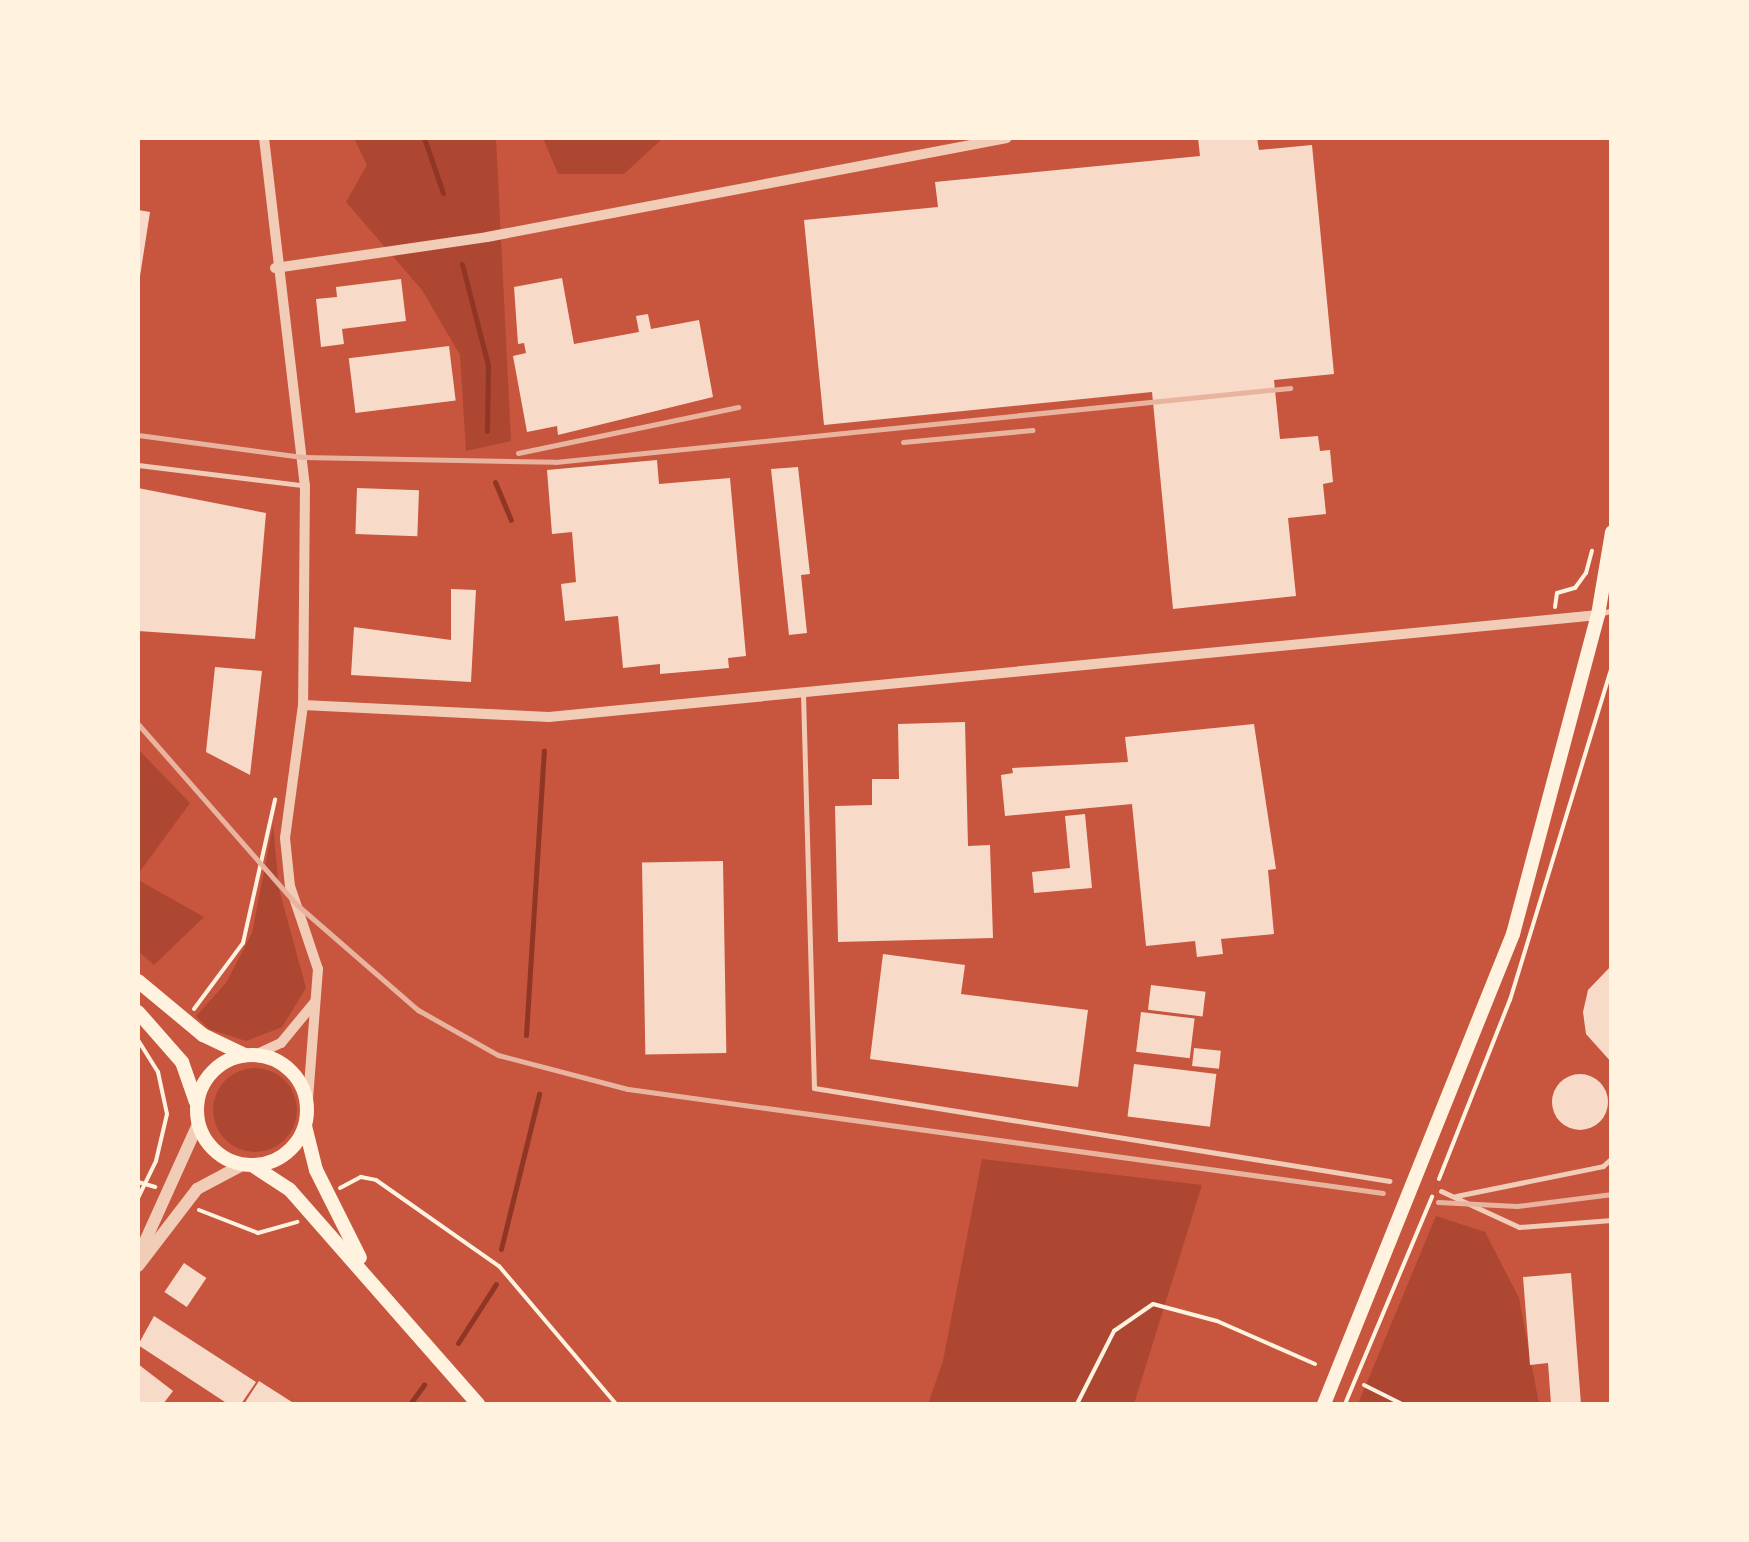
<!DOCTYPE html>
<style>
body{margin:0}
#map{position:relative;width:1749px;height:1542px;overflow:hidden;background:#c8553d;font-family:"Fira Sans Condensed",sans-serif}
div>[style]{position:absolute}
.green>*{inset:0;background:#ae4732}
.round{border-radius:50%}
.stream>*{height:5px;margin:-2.5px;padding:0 2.5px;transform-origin:2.5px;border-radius:2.5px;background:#8f3625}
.building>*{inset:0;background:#f7dbc8;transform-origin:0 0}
.path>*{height:4px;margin:-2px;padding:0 2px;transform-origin:2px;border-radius:2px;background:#fff3e0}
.service>*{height:5px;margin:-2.5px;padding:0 2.5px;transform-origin:2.5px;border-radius:2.5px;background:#f1ccb7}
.minor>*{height:10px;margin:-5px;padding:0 5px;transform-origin:5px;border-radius:5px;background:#f1ccb7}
.tertiary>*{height:12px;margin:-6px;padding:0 6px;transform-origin:6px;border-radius:6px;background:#f1ccb7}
.secondary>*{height:14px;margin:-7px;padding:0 7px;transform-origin:7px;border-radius:7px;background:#fff3e0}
.secondary>.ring{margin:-7px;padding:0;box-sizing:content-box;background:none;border:14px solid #fff3e0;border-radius:50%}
.rail>*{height:5px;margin:-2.5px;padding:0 2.5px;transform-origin:2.5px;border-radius:2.5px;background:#e9b49f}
span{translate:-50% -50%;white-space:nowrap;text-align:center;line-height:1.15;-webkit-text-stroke:10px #fff3e0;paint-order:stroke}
.frame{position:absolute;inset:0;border:140px solid #fff3e0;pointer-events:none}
</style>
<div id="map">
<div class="green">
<i style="clip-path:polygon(354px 138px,496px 138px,511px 441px,466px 451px,460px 355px,422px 290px,346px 202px,367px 165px)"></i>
<i style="clip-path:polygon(543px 138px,663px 138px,624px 174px,558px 174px)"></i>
<i style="clip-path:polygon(138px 749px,190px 803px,138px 874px)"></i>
<i style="clip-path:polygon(273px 825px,279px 889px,306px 988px,282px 1027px,246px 1041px,209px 1029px,196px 1016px,226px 983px,252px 933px)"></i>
<i style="clip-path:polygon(138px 880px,204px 917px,154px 965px,138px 951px)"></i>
<i class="round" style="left:213px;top:1068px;width:84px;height:84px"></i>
<i style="clip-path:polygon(982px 1159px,1202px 1185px,1134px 1404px,928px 1404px,943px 1361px)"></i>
<i style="clip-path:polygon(1436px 1216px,1485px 1232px,1519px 1298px,1539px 1404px,1358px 1404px)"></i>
</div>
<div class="stream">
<i style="left:424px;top:138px;width:58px;rotate:70.9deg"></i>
<i style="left:462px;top:264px;width:104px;rotate:75.6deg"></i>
<i style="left:488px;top:365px;width:66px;rotate:90.9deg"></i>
<i style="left:495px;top:482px;width:41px;rotate:67.2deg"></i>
<i style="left:526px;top:1035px;width:285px;rotate:-86.4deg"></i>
<i style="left:501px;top:1249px;width:160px;rotate:-76.2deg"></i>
<i style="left:458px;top:1343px;width:70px;rotate:-57.2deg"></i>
<i style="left:410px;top:1404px;width:24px;rotate:-54deg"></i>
</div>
<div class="building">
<i style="clip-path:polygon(1198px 138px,1257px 138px,1259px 150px,1312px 145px,1334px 374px,1274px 380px,1280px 439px,1318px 436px,1320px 451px,1330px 450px,1333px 482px,1323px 484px,1326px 514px,1288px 518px,1296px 596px,1173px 609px,1152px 392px,824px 425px,804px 220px,938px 207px,935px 182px,1200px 156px)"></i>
<i style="clip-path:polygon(138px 210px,150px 212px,140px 276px,138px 276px)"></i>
<i style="clip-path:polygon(562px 278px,574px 344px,639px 332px,636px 316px,648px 314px,651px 329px,699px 320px,713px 397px,558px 435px,557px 426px,527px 432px,513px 356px,526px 353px,524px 343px,518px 344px,514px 287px)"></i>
<i style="clip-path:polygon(401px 279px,406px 321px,342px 329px,344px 344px,321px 347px,316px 299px,337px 297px,336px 287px)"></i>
<i style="left:449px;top:346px;width:55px;height:101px;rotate:83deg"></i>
<i style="clip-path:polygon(657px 460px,659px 484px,730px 478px,746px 656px,728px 658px,729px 668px,660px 674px,660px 664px,623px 668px,618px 616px,565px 621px,561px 584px,576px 582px,572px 532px,552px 534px,547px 470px)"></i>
<i style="clip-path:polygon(798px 467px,810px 574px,801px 575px,807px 633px,789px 635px,771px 469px)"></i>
<i style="clip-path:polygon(138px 488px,266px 513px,255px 639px,138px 631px)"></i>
<i style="left:357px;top:488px;width:62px;height:46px;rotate:2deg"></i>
<i style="clip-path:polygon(451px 589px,476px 590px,471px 682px,351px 675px,354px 627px,451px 640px)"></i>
<i style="clip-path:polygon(215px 667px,262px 671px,250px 775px,206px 752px)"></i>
<i style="clip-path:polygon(965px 722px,968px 846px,990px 845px,993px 938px,838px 942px,835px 806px,872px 805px,872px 779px,899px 779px,898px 724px)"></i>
<i style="clip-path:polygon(1254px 724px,1276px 869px,1268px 870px,1274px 934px,1221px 939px,1223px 954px,1197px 957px,1195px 941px,1146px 946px,1132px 804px,1005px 816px,1001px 775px,1013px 773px,1012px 768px,1128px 762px,1125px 737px)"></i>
<i style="clip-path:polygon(1085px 814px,1092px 888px,1034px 893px,1032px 872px,1070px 868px,1065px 816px)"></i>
<i style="left:723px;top:861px;width:192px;height:81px;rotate:89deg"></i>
<i style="clip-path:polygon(883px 954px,965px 965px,961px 994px,1088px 1010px,1078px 1087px,870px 1059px)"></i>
<i style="clip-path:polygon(1612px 965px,1612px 1063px,1586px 1034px,1583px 1012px,1588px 990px)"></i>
<i style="left:1151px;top:985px;width:55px;height:25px;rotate:7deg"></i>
<i style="left:1141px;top:1012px;width:54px;height:40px;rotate:7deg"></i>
<i style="left:1194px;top:1048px;width:27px;height:18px;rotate:6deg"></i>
<i style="left:1134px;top:1064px;width:83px;height:53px;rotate:7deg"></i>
<i class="round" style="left:1552px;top:1074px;width:56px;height:56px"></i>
<i style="left:184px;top:1263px;width:27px;height:35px;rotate:34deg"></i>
<i style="clip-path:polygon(1571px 1273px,1581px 1404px,1551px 1404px,1548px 1363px,1530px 1365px,1523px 1277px)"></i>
<i style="clip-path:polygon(154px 1316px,256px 1382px,241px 1404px,228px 1404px,138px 1345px)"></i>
<i style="clip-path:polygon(138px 1364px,173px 1391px,163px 1404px,138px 1404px)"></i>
<i style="clip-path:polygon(259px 1381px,295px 1404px,244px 1404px)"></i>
</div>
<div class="path">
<i style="left:1555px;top:607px;width:14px;rotate:-82deg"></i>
<i style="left:1557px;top:593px;width:19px;rotate:-16deg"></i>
<i style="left:1575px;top:588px;width:19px;rotate:-54deg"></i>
<i style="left:1586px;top:573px;width:23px;rotate:-75deg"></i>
<i style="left:194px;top:1009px;width:82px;rotate:-53.4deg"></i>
<i style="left:243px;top:943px;width:147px;rotate:-77.4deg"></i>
<i style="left:138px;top:1040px;width:38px;rotate:58deg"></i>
<i style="left:158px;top:1072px;width:43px;rotate:77.9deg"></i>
<i style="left:167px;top:1114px;width:48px;rotate:103.2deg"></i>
<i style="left:156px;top:1161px;width:41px;rotate:115.9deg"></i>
<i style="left:1439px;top:1179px;width:193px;rotate:-68.4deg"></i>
<i style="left:1510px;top:1000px;width:348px;rotate:-73deg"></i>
<i style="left:138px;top:1182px;width:18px;rotate:16deg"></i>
<i style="left:340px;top:1188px;width:24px;rotate:-28deg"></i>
<i style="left:361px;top:1177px;width:15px;rotate:11deg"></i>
<i style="left:376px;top:1180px;width:150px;rotate:35deg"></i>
<i style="left:499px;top:1266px;width:181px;rotate:49.7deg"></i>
<i style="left:199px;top:1210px;width:63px;rotate:21.3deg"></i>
<i style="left:258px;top:1233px;width:41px;rotate:-15.8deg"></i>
<i style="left:1364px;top:1385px;width:42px;rotate:26.6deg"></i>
<i style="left:1077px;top:1404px;width:82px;rotate:-63.1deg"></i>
<i style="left:1114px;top:1331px;width:47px;rotate:-34.7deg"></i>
<i style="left:1153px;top:1304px;width:66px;rotate:14.9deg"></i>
<i style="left:1217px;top:1321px;width:107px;rotate:23.7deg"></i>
<i style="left:1345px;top:1404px;width:225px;rotate:-67.2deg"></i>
</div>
<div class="service">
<i style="left:138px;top:465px;width:165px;rotate:7deg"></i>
<i style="left:1600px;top:614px;width:13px;rotate:-18deg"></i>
<i style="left:803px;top:694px;width:394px;rotate:88.4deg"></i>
<i style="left:814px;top:1088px;width:583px;rotate:9.17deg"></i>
<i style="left:1441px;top:1191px;width:86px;rotate:24.8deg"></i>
<i style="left:1519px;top:1227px;width:93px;rotate:-4.3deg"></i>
<i style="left:1456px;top:1196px;width:150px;rotate:-11.5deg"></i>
<i style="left:1603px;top:1166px;width:12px;rotate:-42deg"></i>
</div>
<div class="minor">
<i style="left:264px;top:138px;width:349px;rotate:83.3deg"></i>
<i style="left:305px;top:485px;width:220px;rotate:90.5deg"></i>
<i style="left:303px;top:705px;width:134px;rotate:97.7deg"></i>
<i style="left:285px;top:838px;width:48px;rotate:84.1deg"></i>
<i style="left:290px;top:886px;width:88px;rotate:71.4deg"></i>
<i style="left:318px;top:969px;width:142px;rotate:94.4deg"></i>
<i style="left:275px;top:268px;width:214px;rotate:-8.3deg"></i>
<i style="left:487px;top:237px;width:529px;rotate:-10.78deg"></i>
<i style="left:303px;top:705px;width:246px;rotate:2.8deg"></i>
<i style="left:549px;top:717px;width:1054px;rotate:-5.55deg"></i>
<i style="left:255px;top:1055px;width:29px;rotate:-25deg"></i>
<i style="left:281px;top:1043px;width:52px;rotate:-50.5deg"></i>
</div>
<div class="tertiary">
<i style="left:138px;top:1257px;width:148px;rotate:-65.7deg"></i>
<i style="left:138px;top:1266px;width:97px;rotate:-52.5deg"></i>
<i style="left:197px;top:1189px;width:53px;rotate:-28deg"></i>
</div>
<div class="secondary">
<i style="left:138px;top:981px;width:85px;rotate:39.7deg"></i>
<i style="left:203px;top:1035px;width:47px;rotate:25.5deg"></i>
<i style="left:138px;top:1012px;width:67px;rotate:48.7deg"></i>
<i style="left:182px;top:1062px;width:42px;rotate:70.7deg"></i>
<i class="ring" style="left:197px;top:1055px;width:96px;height:96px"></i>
<i style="left:305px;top:1126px;width:45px;rotate:76deg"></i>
<i style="left:316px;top:1170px;width:98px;rotate:63.4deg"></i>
<i style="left:252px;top:1165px;width:45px;rotate:33.3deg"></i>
<i style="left:290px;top:1190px;width:285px;rotate:48.7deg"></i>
<i style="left:1324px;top:1404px;width:507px;rotate:-68.09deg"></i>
<i style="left:1513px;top:934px;width:330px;rotate:-75.1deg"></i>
<i style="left:1598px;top:615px;width:84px;rotate:-80.4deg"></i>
</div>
<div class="rail">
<i style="left:138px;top:435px;width:166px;rotate:7.6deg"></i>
<i style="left:303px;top:457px;width:252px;rotate:1.1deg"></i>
<i style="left:555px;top:462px;width:739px;rotate:-5.75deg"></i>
<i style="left:903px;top:442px;width:130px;rotate:-5.3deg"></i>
<i style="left:518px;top:453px;width:225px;rotate:-11.8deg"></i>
<i style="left:138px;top:724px;width:240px;rotate:48.7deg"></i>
<i style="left:296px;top:904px;width:162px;rotate:41deg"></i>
<i style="left:418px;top:1010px;width:92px;rotate:29.4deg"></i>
<i style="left:498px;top:1055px;width:134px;rotate:14.7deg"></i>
<i style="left:628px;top:1089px;width:762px;rotate:7.84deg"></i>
<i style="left:1438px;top:1202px;width:79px;rotate:2.9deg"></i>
<i style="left:1517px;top:1206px;width:96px;rotate:-7.2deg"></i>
</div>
<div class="frame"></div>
</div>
